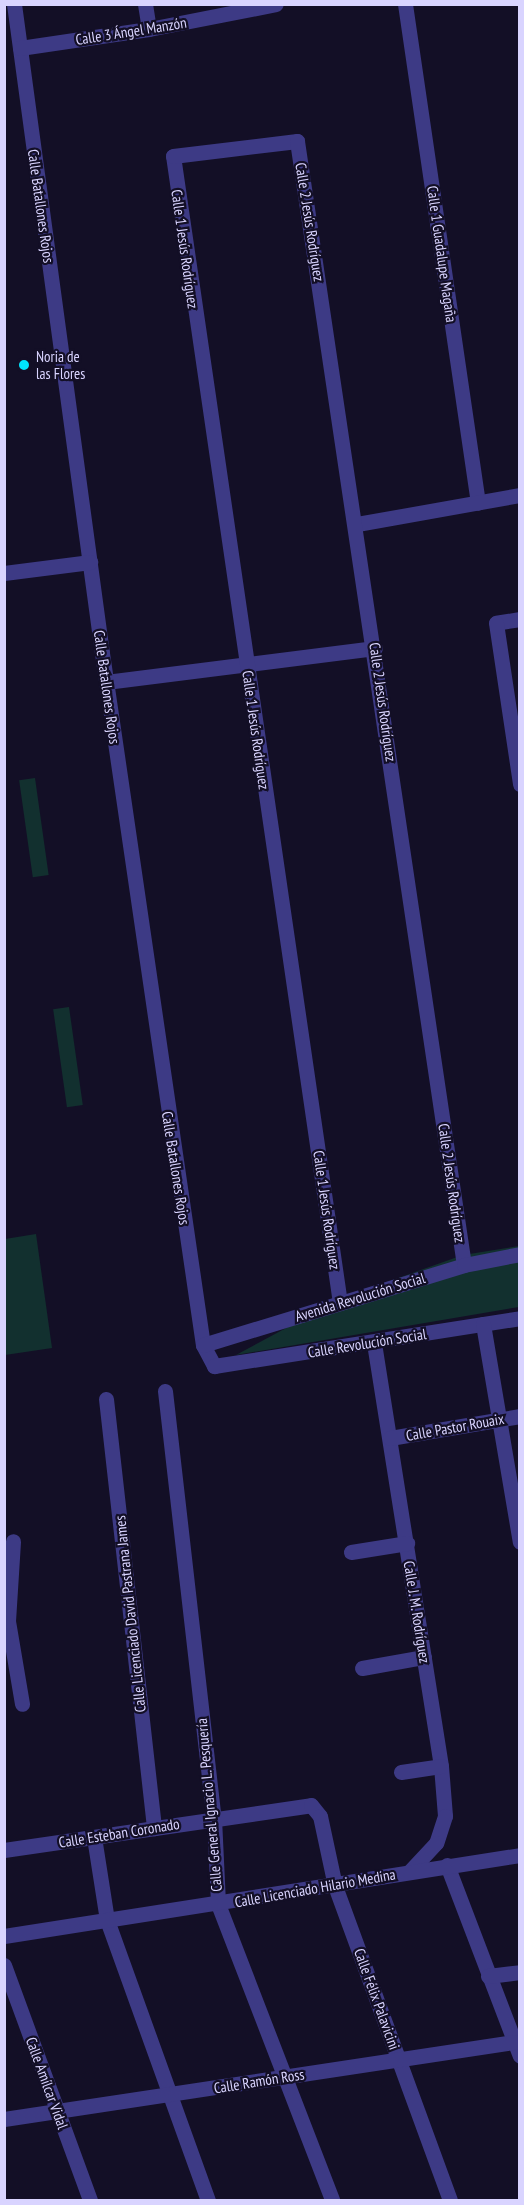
<!DOCTYPE html>
<meta charset="utf-8">
<style>
body{margin:0}
#map{position:relative;width:524px;height:2205px;overflow:hidden;background:#130f26;font-family:"PT Sans Narrow",sans-serif}
div>[style]{position:absolute}
.green>*{inset:0;background:#12302f;transform-origin:0 0}
.street>*{height:15px;margin:-7.5px;padding:0 7.5px;transform-origin:7.5px;border-radius:7.5px;background:#3d3a85}
.dots>*{width:16px;height:16px;translate:-50% -50%;box-sizing:border-box;border:3px solid #130f26;border-radius:50%}
span{translate:-50% -50%;white-space:nowrap;text-align:center;line-height:1.15;-webkit-text-stroke:4.5px #130f26;paint-order:stroke}
.street-label{font-size:15px;color:#d9d4ff}
.poi-label{font-size:15px;color:#d9d4ff}
.left{translate:0 -50%;text-align:left}
.frame{position:absolute;inset:0;border:6px solid #d9d4ff;pointer-events:none}
</style>
<div id="map">
<div class="green">
<i style="left:35px;top:778px;width:98px;height:16px;rotate:82deg"></i>
<i style="left:69px;top:1007px;width:99px;height:16px;rotate:82deg"></i>
<i style="clip-path:polygon(36px 1234px,52px 1348px,5px 1355px,5px 1239px)"></i>
<i style="clip-path:polygon(519px 1246px,519px 1307px,236px 1355px,342px 1298px,463px 1255px)"></i>
</div>
<div class="street">
<i style="left:14px;top:4px;width:655px;rotate:82.28deg"></i>
<i style="left:102px;top:653px;width:699px;rotate:81.7deg"></i>
<i style="left:203px;top:1345px;width:24px;rotate:62deg"></i>
<i style="left:214px;top:1366px;width:310px;rotate:-8.9deg"></i>
<i style="left:145px;top:4px;width:25px;rotate:81deg"></i>
<i style="left:405px;top:4px;width:504px;rotate:81.68deg"></i>
<i style="left:20px;top:48px;width:130px;rotate:-8.4deg"></i>
<i style="left:149px;top:29px;width:129px;rotate:-11.1deg"></i>
<i style="left:357px;top:524px;width:166px;rotate:-10.1deg"></i>
<i style="left:4px;top:573px;width:87px;rotate:-7.3deg"></i>
<i style="left:520px;top:619px;width:24px;rotate:171deg"></i>
<i style="left:496px;top:623px;width:163px;rotate:81.5deg"></i>
<i style="left:106px;top:682px;width:271px;rotate:-7.2deg"></i>
<i style="left:340px;top:1303px;width:1159px;rotate:-98.28deg"></i>
<i style="left:173px;top:156px;width:125px;rotate:-6.9deg"></i>
<i style="left:297px;top:141px;width:1136px;rotate:81.55deg"></i>
<i style="left:483px;top:1324px;width:221px;rotate:80.4deg"></i>
<i style="left:374px;top:1343px;width:428px;rotate:81deg"></i>
<i style="left:441px;top:1766px;width:50px;rotate:85.4deg"></i>
<i style="left:445px;top:1816px;width:28px;rotate:108deg"></i>
<i style="left:436px;top:1843px;width:38px;rotate:133deg"></i>
<i style="left:203px;top:1345px;width:273px;rotate:-17deg"></i>
<i style="left:464px;top:1265px;width:57px;rotate:-11.1deg"></i>
<i style="left:165px;top:1391px;width:430px;rotate:83.5deg"></i>
<i style="left:214px;top:1818px;width:86px;rotate:87.3deg"></i>
<i style="left:218px;top:1904px;width:317px;rotate:68.9deg"></i>
<i style="left:106px;top:1399px;width:432px;rotate:83.6deg"></i>
<i style="left:390px;top:1438px;width:132px;rotate:-9.6deg"></i>
<i style="left:351px;top:1552px;width:57px;rotate:-9.1deg"></i>
<i style="left:8px;top:1621px;width:84px;rotate:80.4deg"></i>
<i style="left:4px;top:1622px;width:4px;rotate:-14deg"></i>
<i style="left:8px;top:1621px;width:80px;rotate:-86.4deg"></i>
<i style="left:362px;top:1668px;width:63px;rotate:-10.1deg"></i>
<i style="left:401px;top:1772px;width:40px;rotate:-8.5deg"></i>
<i style="left:94px;top:1837px;width:84px;rotate:81.1deg"></i>
<i style="left:107px;top:1920px;width:298px;rotate:70.2deg"></i>
<i style="left:4px;top:1850px;width:310px;rotate:-8.3deg"></i>
<i style="left:311px;top:1805px;width:14px;rotate:51deg"></i>
<i style="left:320px;top:1816px;width:72px;rotate:77.9deg"></i>
<i style="left:335px;top:1886px;width:334px;rotate:69.9deg"></i>
<i style="left:447px;top:1865px;width:204px;rotate:69.1deg"></i>
<i style="left:4px;top:1936px;width:522px;rotate:-8.92deg"></i>
<i style="left:4px;top:1965px;width:250px;rotate:69.9deg"></i>
<i style="left:488px;top:1976px;width:32px;rotate:-7deg"></i>
<i style="left:4px;top:2119px;width:516px;rotate:-8.59deg"></i>
</div>
<div class="dots">
<i style="left:24px;top:365px;background:#00e5ff"></i>
</div>
<div class="street-label">
<span style="left:131px;top:31px;rotate:-9deg">Calle 3 Ángel Manzón</span>
<span style="left:41px;top:206px;rotate:82deg">Calle Batallones Rojos</span>
<span style="left:310px;top:222px;rotate:81deg">Calle 2 Jesús Rodríguez</span>
<span style="left:185px;top:249px;rotate:82deg">Calle 1 Jesús Rodríguez</span>
<span style="left:442px;top:254px;rotate:82deg">Calle 1 Guadalupe Magaña</span>
<span style="left:107px;top:687px;rotate:82deg">Calle Batallones Rojos</span>
<span style="left:383px;top:702px;rotate:82deg">Calle 2 Jesús Rodríguez</span>
<span style="left:256px;top:730px;rotate:82deg">Calle 1 Jesús Rodríguez</span>
<span style="left:176px;top:1168px;rotate:81deg">Calle Batallones Rojos</span>
<span style="left:452px;top:1183px;rotate:82deg">Calle 2 Jesús Rodríguez</span>
<span style="left:327px;top:1210px;rotate:82deg">Calle 1 Jesús Rodríguez</span>
<span style="left:360px;top:1297px;rotate:-17deg">Avenida Revolución Social</span>
<span style="left:367px;top:1343px;rotate:-9deg">Calle Revolución Social</span>
<span style="left:455px;top:1427px;rotate:-10deg">Calle Pastor Rouaix</span>
<span style="left:417px;top:1612px;rotate:81deg">Calle J. M. Rodríguez</span>
<span style="left:130px;top:1614px;rotate:-96deg">Calle Licenciado David Pastrana James</span>
<span style="left:209px;top:1805px;rotate:-95deg">Calle General Ignacio L. Pesquería</span>
<span style="left:119px;top:1833px;rotate:-9deg">Calle Esteban Coronado</span>
<span style="left:315px;top:1888px;rotate:-10deg">Calle Licenciado Hilario Medina</span>
<span style="left:377px;top:1999px;rotate:70deg">Calle Félix Palavicini</span>
<span style="left:259px;top:2081px;rotate:-9deg">Calle Ramón Ross</span>
<span style="left:47px;top:2083px;rotate:70deg">Calle Amílcar Vidal</span>
</div>
<div class="poi-label">
<span class="left" style="left:36px;top:365px">Noria de<br>las Flores</span>
</div>
<div class="frame"></div>
</div>
